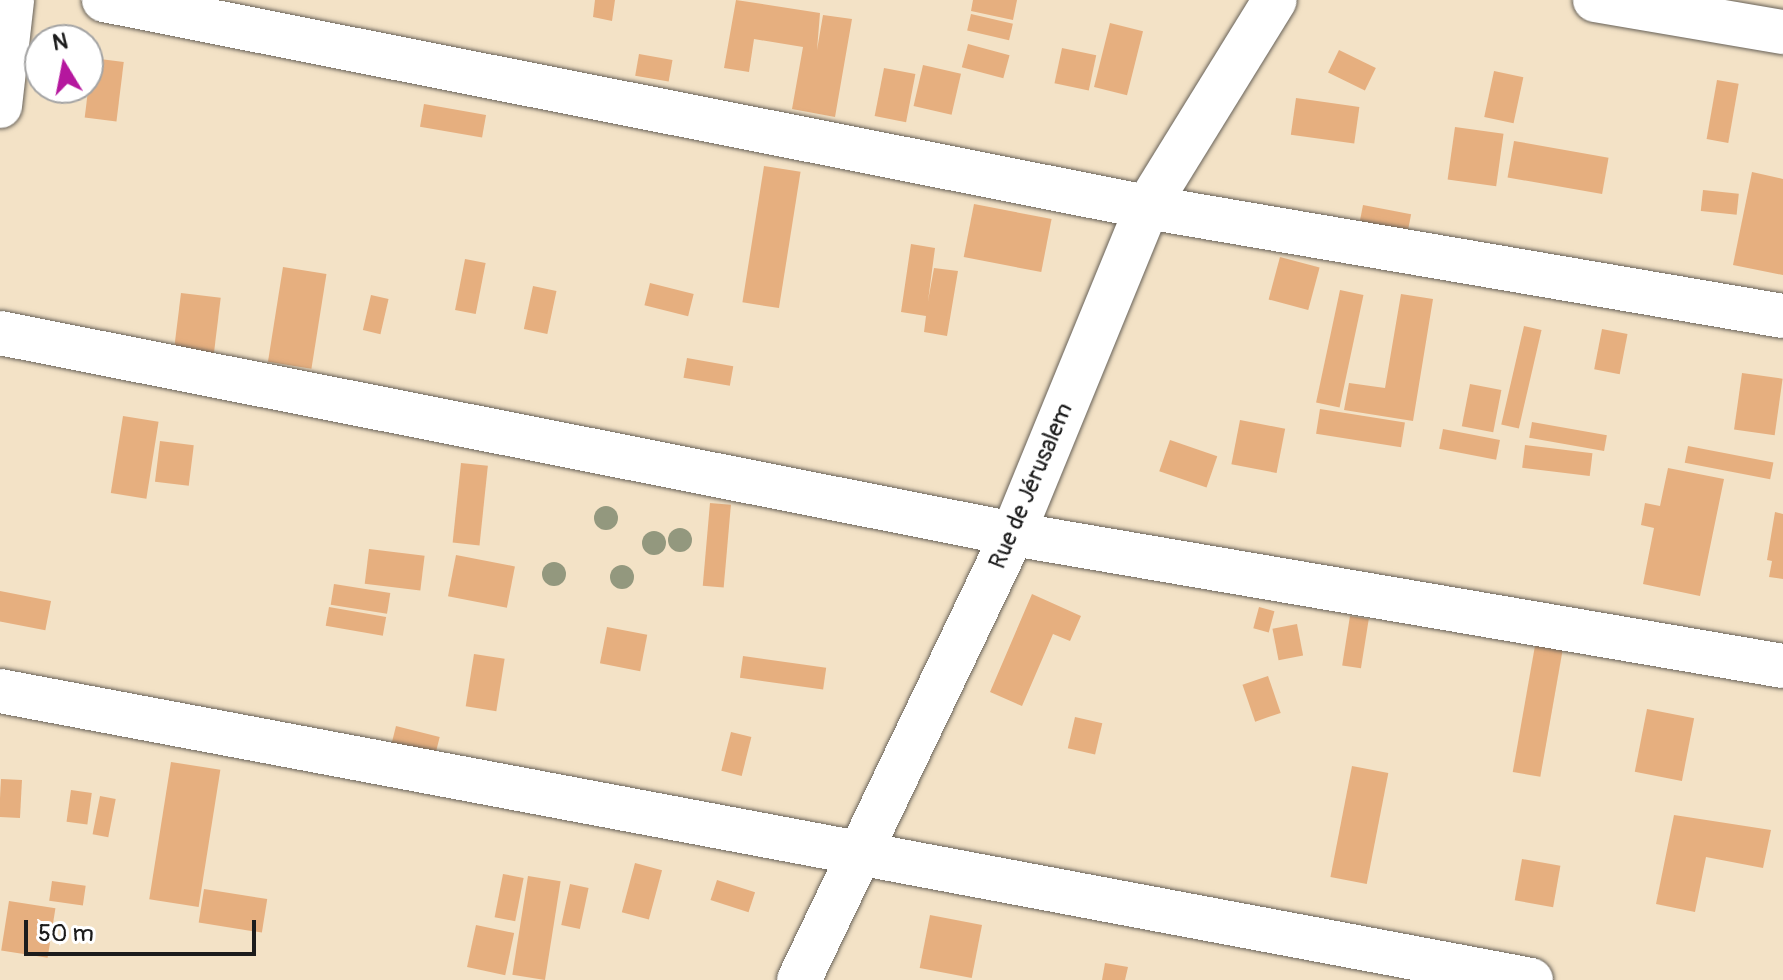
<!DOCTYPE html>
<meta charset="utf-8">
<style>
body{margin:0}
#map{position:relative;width:1783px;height:980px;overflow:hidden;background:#f3e2c6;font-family:Pangolin,sans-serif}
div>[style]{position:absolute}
.building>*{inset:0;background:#e6af7f;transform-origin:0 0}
.roads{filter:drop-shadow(0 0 2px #676158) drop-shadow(0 0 2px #676158)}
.minor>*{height:44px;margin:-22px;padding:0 22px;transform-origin:22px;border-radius:22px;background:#fff}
.trees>*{width:24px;height:24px;margin:-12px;border-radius:50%;background:#93987e}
span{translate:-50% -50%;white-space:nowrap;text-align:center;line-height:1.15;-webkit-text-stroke:7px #fff;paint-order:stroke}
.street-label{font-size:24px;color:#1c1c1c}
.north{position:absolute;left:24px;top:24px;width:80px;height:80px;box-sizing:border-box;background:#fff;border:2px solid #a4a4a4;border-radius:50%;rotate:350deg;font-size:22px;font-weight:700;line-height:32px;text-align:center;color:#1c1c1c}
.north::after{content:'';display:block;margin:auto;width:28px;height:36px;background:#b5179e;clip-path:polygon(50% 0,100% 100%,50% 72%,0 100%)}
.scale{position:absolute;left:24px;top:920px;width:232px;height:36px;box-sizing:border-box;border:4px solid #1c1c1c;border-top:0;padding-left:10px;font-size:24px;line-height:28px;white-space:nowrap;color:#1c1c1c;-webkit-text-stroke:6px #fff;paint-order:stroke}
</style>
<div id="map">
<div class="building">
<i style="clip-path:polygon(595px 0,615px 0,612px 21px,593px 17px)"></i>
<i style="clip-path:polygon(736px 0,820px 13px,817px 50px,823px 15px,852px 19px,835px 117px,792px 109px,803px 47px,754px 39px,749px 72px,724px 68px)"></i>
<i style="clip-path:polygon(973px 0,1017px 0,1013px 20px,971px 11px)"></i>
<i style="left:971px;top:14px;width:43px;height:17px;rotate:13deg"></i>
<i style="left:1110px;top:23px;width:34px;height:66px;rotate:14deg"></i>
<i style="left:968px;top:44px;width:43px;height:24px;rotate:15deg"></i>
<i style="left:1062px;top:48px;width:35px;height:36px;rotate:12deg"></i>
<i style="left:1339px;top:50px;width:41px;height:25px;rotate:26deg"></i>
<i style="left:639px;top:54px;width:34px;height:22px;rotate:10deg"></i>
<i style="left:92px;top:58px;width:32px;height:60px;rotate:7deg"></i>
<i style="left:923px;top:65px;width:39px;height:42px;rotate:13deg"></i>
<i style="left:884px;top:68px;width:32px;height:49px;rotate:11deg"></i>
<i style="left:1494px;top:71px;width:30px;height:47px;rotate:12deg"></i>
<i style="left:1717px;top:80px;width:22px;height:60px;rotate:10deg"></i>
<i style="left:1296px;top:98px;width:64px;height:37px;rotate:8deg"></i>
<i style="left:424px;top:104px;width:63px;height:23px;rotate:10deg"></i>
<i style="left:1455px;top:127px;width:49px;height:53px;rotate:8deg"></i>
<i style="left:1514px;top:141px;width:96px;height:37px;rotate:10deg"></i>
<i style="left:764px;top:166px;width:37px;height:138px;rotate:9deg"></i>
<i style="clip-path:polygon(1752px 172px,1783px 179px,1783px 275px,1733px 265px)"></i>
<i style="left:1703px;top:190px;width:36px;height:21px;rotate:6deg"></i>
<i style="left:974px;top:204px;width:79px;height:54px;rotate:11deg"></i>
<i style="left:1363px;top:205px;width:49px;height:22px;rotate:11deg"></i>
<i style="clip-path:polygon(911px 244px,935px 248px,928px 301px,934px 268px,958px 271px,947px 336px,924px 332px,926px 316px,901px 312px)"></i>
<i style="left:1280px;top:257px;width:41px;height:44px;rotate:15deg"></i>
<i style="left:465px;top:259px;width:21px;height:52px;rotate:11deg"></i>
<i style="left:283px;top:267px;width:44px;height:96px;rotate:9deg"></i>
<i style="left:650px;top:283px;width:45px;height:23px;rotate:14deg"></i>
<i style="left:533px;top:286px;width:24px;height:44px;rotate:12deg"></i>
<i style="left:1340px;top:290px;width:24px;height:115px;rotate:12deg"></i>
<i style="left:181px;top:293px;width:40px;height:56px;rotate:7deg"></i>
<i style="clip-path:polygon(1401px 294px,1433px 299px,1413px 421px,1344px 410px,1349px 383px,1385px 388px)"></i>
<i style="left:371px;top:295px;width:18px;height:36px;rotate:13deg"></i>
<i style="left:1524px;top:326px;width:18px;height:101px;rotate:13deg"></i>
<i style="left:1602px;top:329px;width:26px;height:41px;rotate:11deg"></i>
<i style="left:687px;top:358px;width:47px;height:20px;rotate:10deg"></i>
<i style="left:1742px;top:373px;width:41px;height:57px;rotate:8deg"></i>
<i style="left:1470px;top:384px;width:32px;height:43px;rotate:11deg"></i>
<i style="left:1320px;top:409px;width:86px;height:25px;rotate:9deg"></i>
<i style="left:123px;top:416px;width:36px;height:78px;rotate:9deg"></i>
<i style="left:1240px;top:420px;width:46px;height:45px;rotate:11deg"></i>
<i style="left:1532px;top:422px;width:76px;height:16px;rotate:10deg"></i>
<i style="left:1443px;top:429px;width:58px;height:20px;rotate:11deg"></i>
<i style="left:1170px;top:440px;width:50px;height:33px;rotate:19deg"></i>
<i style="left:160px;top:441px;width:34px;height:41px;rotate:7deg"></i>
<i style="left:1525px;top:445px;width:68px;height:23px;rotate:7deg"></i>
<i style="left:1688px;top:446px;width:87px;height:17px;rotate:11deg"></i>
<i style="left:461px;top:463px;width:27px;height:80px;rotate:6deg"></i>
<i style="clip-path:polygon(1668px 468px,1724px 479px,1700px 596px,1643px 584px,1654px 528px,1641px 525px,1645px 503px,1660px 506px)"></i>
<i style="left:710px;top:503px;width:21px;height:83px;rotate:5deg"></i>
<i style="clip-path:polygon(1775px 512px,1783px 514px,1783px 579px,1769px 577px,1772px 561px,1767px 560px)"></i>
<i style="left:369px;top:549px;width:56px;height:35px;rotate:7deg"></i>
<i style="left:456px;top:555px;width:60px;height:42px;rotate:11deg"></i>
<i style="left:334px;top:584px;width:57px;height:21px;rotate:9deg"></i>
<i style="left:0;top:591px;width:52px;height:30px;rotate:11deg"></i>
<i style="clip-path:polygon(1032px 594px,1081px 616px,1070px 641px,1053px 634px,1022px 706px,990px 692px)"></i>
<i style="left:329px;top:607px;width:58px;height:19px;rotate:10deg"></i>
<i style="left:1259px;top:607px;width:16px;height:22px;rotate:15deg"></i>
<i style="left:1350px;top:616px;width:19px;height:50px;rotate:9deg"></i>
<i style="left:1297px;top:624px;width:32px;height:25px;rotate:79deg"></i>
<i style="left:607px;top:627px;width:41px;height:37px;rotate:11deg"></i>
<i style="left:1536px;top:640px;width:28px;height:134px;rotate:10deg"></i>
<i style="left:474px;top:654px;width:31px;height:53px;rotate:9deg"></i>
<i style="left:743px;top:656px;width:84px;height:22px;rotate:8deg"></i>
<i style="left:1268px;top:676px;width:39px;height:27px;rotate:71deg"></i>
<i style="left:1647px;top:709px;width:48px;height:64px;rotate:11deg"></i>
<i style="left:1075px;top:717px;width:28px;height:32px;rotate:13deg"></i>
<i style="left:396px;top:726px;width:45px;height:23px;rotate:14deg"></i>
<i style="left:731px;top:732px;width:21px;height:40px;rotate:14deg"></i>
<i style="left:171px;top:762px;width:50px;height:139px;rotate:9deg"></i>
<i style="left:1352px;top:766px;width:37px;height:113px;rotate:11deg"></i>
<i style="left:1px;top:779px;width:21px;height:38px;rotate:3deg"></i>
<i style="left:71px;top:790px;width:21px;height:32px;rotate:8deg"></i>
<i style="left:100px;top:796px;width:16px;height:39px;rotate:11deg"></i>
<i style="clip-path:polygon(1674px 815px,1771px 830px,1763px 868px,1706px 857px,1695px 912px,1656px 904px)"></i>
<i style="left:1522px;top:859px;width:39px;height:42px;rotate:10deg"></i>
<i style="left:635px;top:863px;width:28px;height:51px;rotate:15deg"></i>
<i style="left:503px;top:874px;width:21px;height:44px;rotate:11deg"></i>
<i style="left:528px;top:876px;width:33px;height:100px;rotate:9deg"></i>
<i style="left:717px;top:880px;width:40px;height:21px;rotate:18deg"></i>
<i style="left:52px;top:881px;width:34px;height:20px;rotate:8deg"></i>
<i style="left:570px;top:884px;width:19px;height:42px;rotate:12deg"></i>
<i style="left:204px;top:889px;width:64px;height:34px;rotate:9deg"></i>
<i style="left:9px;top:901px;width:47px;height:50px;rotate:9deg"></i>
<i style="left:930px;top:915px;width:53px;height:54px;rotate:11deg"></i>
<i style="left:476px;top:925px;width:39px;height:43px;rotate:12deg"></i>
<i style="clip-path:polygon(1105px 963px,1128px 967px,1125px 980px,1102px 980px)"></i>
</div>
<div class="roads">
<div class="minor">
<i style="left:104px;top:0;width:1063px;rotate:11.23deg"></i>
<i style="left:1147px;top:207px;width:645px;rotate:9.73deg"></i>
<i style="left:1595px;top:0;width:191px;rotate:9.7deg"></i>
<i style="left:0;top:106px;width:107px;rotate:-83.5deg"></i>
<i style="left:0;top:333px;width:1033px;rotate:11.22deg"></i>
<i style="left:1013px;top:534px;width:781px;rotate:9.73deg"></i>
<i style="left:0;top:691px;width:1558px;rotate:10.69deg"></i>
<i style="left:799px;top:980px;width:495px;rotate:-64.4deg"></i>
<i style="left:1013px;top:534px;width:353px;rotate:-67.7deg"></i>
<i style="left:1147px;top:207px;width:243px;rotate:-58.3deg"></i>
</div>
</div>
<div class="trees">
<i style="left:606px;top:518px"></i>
<i style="left:680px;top:540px"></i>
<i style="left:654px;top:543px"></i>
<i style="left:554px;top:574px"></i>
<i style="left:622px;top:577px"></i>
</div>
<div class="street-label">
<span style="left:1031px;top:486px;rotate:-67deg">Rue de Jérusalem</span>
</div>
<div class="north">N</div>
<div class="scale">50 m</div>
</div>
